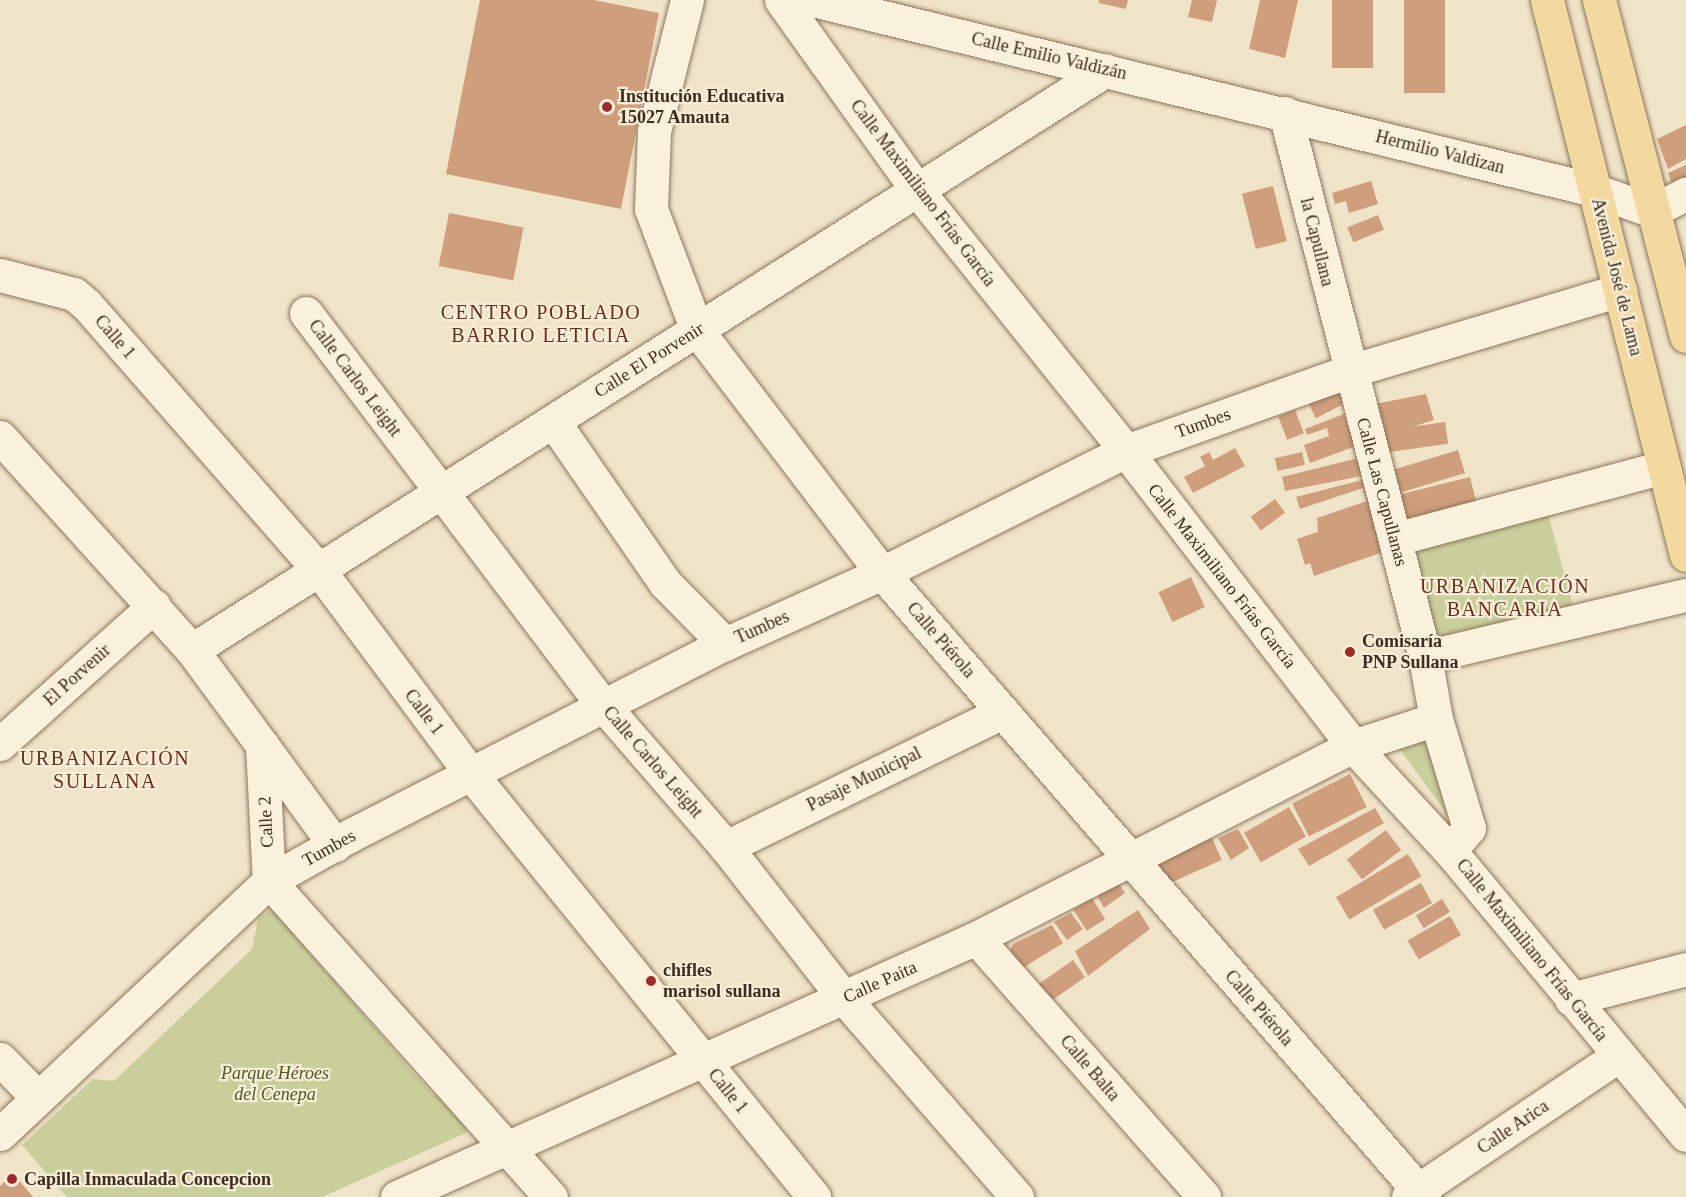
<!DOCTYPE html>
<meta charset="utf-8">
<style>
body{margin:0}
#map{position:relative;width:1686px;height:1197px;overflow:hidden;background:#f0e4c8;font-family:"Times New Roman",serif}
div>[style]{position:absolute}
.green>*{inset:0;background:#c9cf9b;transform-origin:0 0}
.building>*{inset:0;background:#cf9f7d;transform-origin:0 0}
.roads{filter:drop-shadow(0 0 2px #8d765c) drop-shadow(0 0 2px #8d765c)}
.minor>*{height:33px;margin:-16.5px;padding:0 16.5px;transform-origin:16.5px;border-radius:16.5px;background:#faf1dc}
.major>*{height:33px;margin:-16.5px;padding:0 16.5px;transform-origin:16.5px;border-radius:16.5px;background:#f3d9a0}
.dots>*{width:16px;height:16px;translate:-50% -50%;box-sizing:border-box;border:3px solid #f7eed8;border-radius:50%}
span{translate:-50% -50%;white-space:nowrap;text-align:center;line-height:1.15;-webkit-text-stroke:4.5px #f7eed8;paint-order:stroke}
.street-label{font-size:18px;color:#3d2e20}
.poi-label{font-size:18px;color:#3d2e20;font-weight:700}
.left{translate:0 -50%;text-align:left}
.park-label{font-size:18px;color:#4d5a26;font-style:italic}
.neighbourhood-label{font-size:20px;color:#6b2e1e;letter-spacing:1.5px}
</style>
<div id="map">
<div class="green">
<i style="left:1545px;top:502px;width:114px;height:142px;rotate:75deg"></i>
<i style="clip-path:polygon(1435px 732px,1454px 824px,1399px 748px)"></i>
<i style="clip-path:polygon(276px 906px,311px 933px,307px 950px,433px 1095px,453px 1097px,468px 1114px,466px 1133px,322px 1197px,67px 1197px,22px 1145px,93px 1079px,114px 1081px,252px 949px,258px 919px)"></i>
</div>
<div class="building">
<i style="clip-path:polygon(480px 0,594px 0,659px 13px,621px 209px,446px 174px)"></i>
<i style="clip-path:polygon(1099px 0,1128px 0,1126px 9px,1099px 3px)"></i>
<i style="clip-path:polygon(1192px 0,1217px 0,1212px 22px,1188px 17px)"></i>
<i style="clip-path:polygon(1260px 0,1298px 0,1285px 58px,1249px 49px)"></i>
<i style="left:1332px;top:0;width:41px;height:68px"></i>
<i style="left:1404px;top:0;width:41px;height:93px"></i>
<i style="clip-path:polygon(1686px 125px,1686px 159px,1668px 169px,1657px 139px)"></i>
<i style="clip-path:polygon(1686px 165px,1686px 185px,1672px 185px,1668px 173px)"></i>
<i style="clip-path:polygon(1371px 181px,1378px 204px,1349px 213px,1346px 201px,1335px 204px,1332px 193px)"></i>
<i style="left:1273px;top:186px;width:57px;height:32px;rotate:76deg"></i>
<i style="left:449px;top:213px;width:76px;height:54px;rotate:11deg"></i>
<i style="left:1378px;top:215px;width:16px;height:33px;rotate:68deg"></i>
<i style="left:1338px;top:389px;width:16px;height:33px;rotate:63deg"></i>
<i style="clip-path:polygon(1426px 394px,1434px 420px,1383px 436px,1375px 404px)"></i>
<i style="left:1295px;top:410px;width:25px;height:18px;rotate:69deg"></i>
<i style="clip-path:polygon(1344px 414px,1356px 446px,1310px 463px,1304px 445px,1329px 436px,1327px 428px,1307px 435px,1305px 429px)"></i>
<i style="left:1445px;top:422px;width:22px;height:66px;rotate:82deg"></i>
<i style="clip-path:polygon(1235px 448px,1245px 466px,1193px 493px,1184px 477px,1205px 466px,1200px 457px,1209px 452px,1213px 460px)"></i>
<i style="left:1458px;top:450px;width:24px;height:77px;rotate:73deg"></i>
<i style="left:1302px;top:452px;width:13px;height:28px;rotate:77deg"></i>
<i style="clip-path:polygon(1358px 458px,1362px 476px,1285px 491px,1282px 477px)"></i>
<i style="left:1470px;top:477px;width:36px;height:79px;rotate:76deg"></i>
<i style="clip-path:polygon(1362px 480px,1386px 551px,1314px 576px,1310px 563px,1305px 565px,1297px 539px,1318px 532px,1317px 518px,1367px 501px,1363px 488px,1300px 509px,1296px 497px)"></i>
<i style="left:1275px;top:499px;width:17px;height:30px;rotate:54deg"></i>
<i style="left:1191px;top:577px;width:33px;height:36px;rotate:65deg"></i>
<i style="left:1350px;top:774px;width:37px;height:65px;rotate:63deg"></i>
<i style="left:1289px;top:807px;width:34px;height:52px;rotate:60deg"></i>
<i style="clip-path:polygon(1375px 808px,1384px 823px,1309px 866px,1298px 849px)"></i>
<i style="clip-path:polygon(1238px 829px,1249px 848px,1231px 860px,1218px 838px)"></i>
<i style="left:1386px;top:830px;width:25px;height:49px;rotate:53deg"></i>
<i style="left:1212px;top:838px;width:24px;height:64px;rotate:66deg"></i>
<i style="left:1408px;top:854px;width:26px;height:84px;rotate:59deg"></i>
<i style="left:1421px;top:883px;width:23px;height:55px;rotate:61deg"></i>
<i style="clip-path:polygon(1119px 884px,1125px 893px,1104px 908px,1095px 892px)"></i>
<i style="left:1092px;top:898px;width:25px;height:22px;rotate:58deg"></i>
<i style="left:1442px;top:899px;width:15px;height:31px;rotate:58deg"></i>
<i style="clip-path:polygon(1138px 910px,1150px 929px,1088px 976px,1075px 951px)"></i>
<i style="clip-path:polygon(1071px 913px,1083px 929px,1067px 940px,1054px 922px)"></i>
<i style="left:1450px;top:916px;width:22px;height:49px;rotate:60deg"></i>
<i style="clip-path:polygon(1052px 925px,1063px 943px,1018px 971px,1008px 955px,1013px 944px)"></i>
<i style="left:1073px;top:960px;width:21px;height:50px;rotate:55deg"></i>
<i style="clip-path:polygon(13px 1173px,33px 1197px,0 1197px,0 1186px)"></i>
</div>
<div class="roads">
<div class="minor">
<i style="left:687px;top:0;width:135px;rotate:104.1deg"></i>
<i style="left:654px;top:131px;width:78px;rotate:92.2deg"></i>
<i style="left:651px;top:209px;width:129px;rotate:69.2deg"></i>
<i style="left:697px;top:330px;width:305px;rotate:52.7deg"></i>
<i style="left:882px;top:573px;width:827px;rotate:49.02deg"></i>
<i style="left:781px;top:0;width:234px;rotate:54.4deg"></i>
<i style="left:917px;top:190px;width:334px;rotate:51.3deg"></i>
<i style="left:1126px;top:451px;width:372px;rotate:52.4deg"></i>
<i style="left:1353px;top:746px;width:143px;rotate:47.3deg"></i>
<i style="left:1450px;top:851px;width:369px;rotate:50.3deg"></i>
<i style="left:813px;top:0;width:804px;rotate:13.67deg"></i>
<i style="left:1594px;top:190px;width:62px;rotate:19.9deg"></i>
<i style="left:1652px;top:211px;width:38px;rotate:-27deg"></i>
<i style="left:1285px;top:113px;width:562px;rotate:75.57deg"></i>
<i style="left:1425px;top:657px;width:63px;rotate:79.9deg"></i>
<i style="left:1436px;top:719px;width:114px;rotate:73.2deg"></i>
<i style="left:1469px;top:828px;width:30px;rotate:130deg"></i>
<i style="left:0;top:275px;width:76px;rotate:14.4deg"></i>
<i style="left:74px;top:294px;width:16px;rotate:40deg"></i>
<i style="left:86px;top:304px;width:354px;rotate:48.8deg"></i>
<i style="left:319px;top:570px;width:254px;rotate:53.3deg"></i>
<i style="left:471px;top:774px;width:545px;rotate:50.96deg"></i>
<i style="left:306px;top:313px;width:492px;rotate:52.9deg"></i>
<i style="left:603px;top:705px;width:188px;rotate:49.1deg"></i>
<i style="left:726px;top:847px;width:192px;rotate:52deg"></i>
<i style="left:844px;top:998px;width:264px;rotate:49deg"></i>
<i style="left:553px;top:421px;width:198px;rotate:55.3deg"></i>
<i style="left:666px;top:584px;width:84px;rotate:45.5deg"></i>
<i style="left:0;top:437px;width:287px;rotate:48deg"></i>
<i style="left:192px;top:650px;width:118px;rotate:53.6deg"></i>
<i style="left:262px;top:745px;width:136px;rotate:87.1deg"></i>
<i style="left:269px;top:881px;width:424px;rotate:48.3deg"></i>
<i style="left:1395px;top:539px;width:278px;rotate:-15deg"></i>
<i style="left:192px;top:650px;width:1082px;rotate:-32.4deg"></i>
<i style="left:1425px;top:657px;width:268px;rotate:-13.4deg"></i>
<i style="left:0;top:744px;width:207px;rotate:-41.9deg"></i>
<i style="left:262px;top:745px;width:124px;rotate:53.9deg"></i>
<i style="left:726px;top:847px;width:308px;rotate:-26deg"></i>
<i style="left:976px;top:938px;width:345px;rotate:48.6deg"></i>
<i style="left:1571px;top:999px;width:119px;rotate:-14.6deg"></i>
<i style="left:0;top:1059px;width:54px;rotate:45.7deg"></i>
<i style="left:0;top:1134px;width:369px;rotate:-43.2deg"></i>
<i style="left:269px;top:881px;width:94px;rotate:-29.3deg"></i>
<i style="left:351px;top:835px;width:420px;rotate:-27.1deg"></i>
<i style="left:725px;top:644px;width:172px;rotate:-24.3deg"></i>
<i style="left:882px;top:573px;width:273px;rotate:-26.6deg"></i>
<i style="left:1126px;top:451px;width:238px;rotate:-19.7deg"></i>
<i style="left:1350px;top:371px;width:282px;rotate:-16.7deg"></i>
<i style="left:397px;top:1197px;width:634px;rotate:-24.1deg"></i>
<i style="left:976px;top:938px;width:423px;rotate:-27deg"></i>
<i style="left:1353px;top:746px;width:87px;rotate:-18deg"></i>
<i style="left:1408px;top:1197px;width:253px;rotate:-33.9deg"></i>
</div>
<div class="major">
<i style="left:1547px;top:0;width:572px;rotate:75.94deg"></i>
<i style="left:1599px;top:0;width:347px;rotate:75.5deg"></i>
</div>
</div>
<div class="dots">
<i style="left:607px;top:107px;background:#9e2a2b"></i>
<i style="left:1350px;top:652px;background:#9e2a2b"></i>
<i style="left:651px;top:981px;background:#9e2a2b"></i>
<i style="left:12px;top:1179px;background:#9e2a2b"></i>
</div>
<div class="street-label">
<span style="left:1049px;top:56px;rotate:13deg">Calle Emilio Valdizán</span>
<span style="left:1440px;top:152px;rotate:14deg">Hermilio Valdizan</span>
<span style="left:923px;top:193px;rotate:53deg">Calle Maximiliano Frías García</span>
<span style="left:1317px;top:242px;rotate:76deg">la Capullana</span>
<span style="left:1617px;top:277px;rotate:76deg">Avenida José de Lama</span>
<span style="left:115px;top:337px;rotate:49deg">Calle 1</span>
<span style="left:649px;top:360px;rotate:-32deg">Calle El Porvenir</span>
<span style="left:355px;top:378px;rotate:53deg">Calle Carlos Leight</span>
<span style="left:1203px;top:423px;rotate:-20deg">Tumbes</span>
<span style="left:1382px;top:492px;rotate:75deg">Calle Las Capullanas</span>
<span style="left:1222px;top:576px;rotate:52deg">Calle Maximiliano Frías García</span>
<span style="left:762px;top:627px;rotate:-24deg">Tumbes</span>
<span style="left:941px;top:640px;rotate:49deg">Calle Piérola</span>
<span style="left:77px;top:675px;rotate:-42deg">El Porvenir</span>
<span style="left:424px;top:712px;rotate:53deg">Calle 1</span>
<span style="left:653px;top:762px;rotate:49deg">Calle Carlos Leight</span>
<span style="left:864px;top:779px;rotate:-26deg">Pasaje Municipal</span>
<span style="left:266px;top:822px;rotate:-93deg">Calle 2</span>
<span style="left:329px;top:848px;rotate:-29deg">Tumbes</span>
<span style="left:1532px;top:950px;rotate:51deg">Calle Maximiliano Frías García</span>
<span style="left:880px;top:982px;rotate:-24deg">Calle Paita</span>
<span style="left:1259px;top:1008px;rotate:49deg">Calle Piérola</span>
<span style="left:1090px;top:1068px;rotate:49deg">Calle Balta</span>
<span style="left:728px;top:1091px;rotate:51deg">Calle 1</span>
<span style="left:1513px;top:1127px;rotate:-34deg">Calle Arica</span>
</div>
<div class="poi-label">
<span class="left" style="left:619px;top:107px">Institución Educativa<br>15027 Amauta</span>
<span class="left" style="left:1362px;top:652px">Comisaría<br>PNP Sullana</span>
<span class="left" style="left:663px;top:981px">chifles<br>marisol sullana</span>
<span class="left" style="left:24px;top:1179px">Capilla Inmaculada Concepcion</span>
</div>
<div class="park-label">
<span style="left:275px;top:1084px">Parque Héroes<br>del Cenepa</span>
</div>
<div class="neighbourhood-label">
<span style="left:541px;top:324px">CENTRO POBLADO<br>BARRIO LETICIA</span>
<span style="left:1505px;top:598px">URBANIZACIÓN<br>BANCARIA</span>
<span style="left:105px;top:770px">URBANIZACIÓN<br>SULLANA</span>
</div>
</div>
